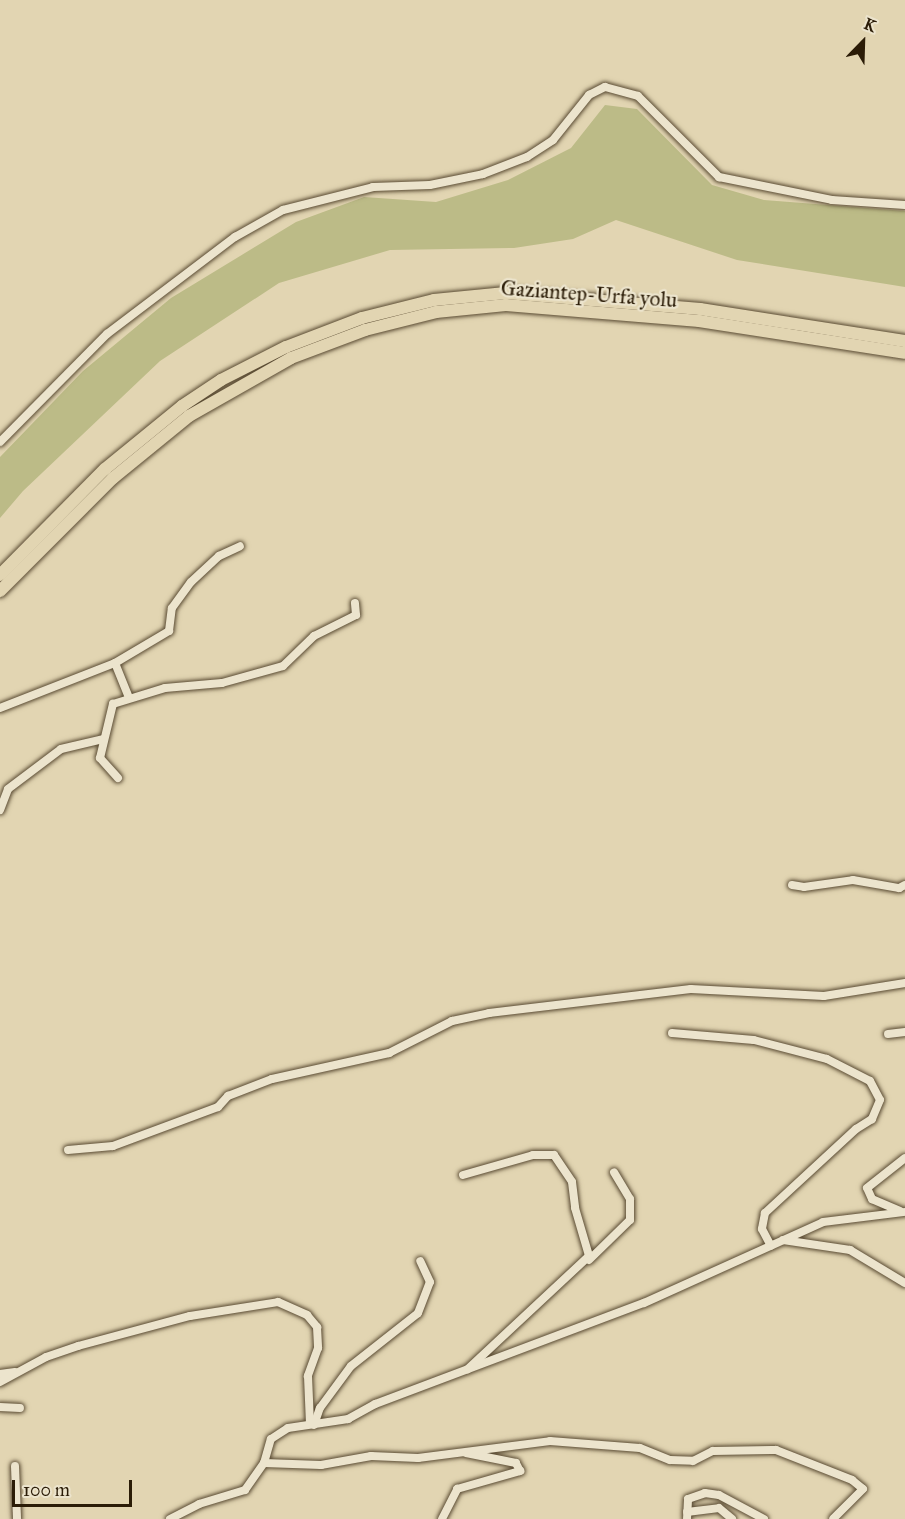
<!DOCTYPE html>
<style>
body{margin:0}
#map{position:relative;width:905px;height:1519px;overflow:hidden;background:#e2d5b2;font-family:"IM FELL Great Primer",serif}
div>[style]{position:absolute}
.green>*{inset:0;background:#bcbb87}
.roads{filter:drop-shadow(0 0 2px #594a32) drop-shadow(0 0 2px #594a32)}
.minor>*{height:8px;margin:-4px;padding:0 4px;transform-origin:4px;border-radius:4px;background:#ece4cd}
.highway>*{height:12px;margin:-6px;padding:0 6px;transform-origin:6px;border-radius:6px;background:#e2d5b2}
span{translate:-50% -50%;white-space:nowrap;text-align:center;line-height:1.15;-webkit-text-stroke:4.5px #ece4cd;paint-order:stroke}
.street-label{font-size:21px;color:#2b1c07}
.north{position:absolute;left:833px;top:12px;width:60px;height:60px;-webkit-text-stroke:4px #ece4cd;paint-order:stroke;rotate:23deg;font-size:16px;font-weight:700;line-height:24px;text-align:center;color:#2b1c07}
.north::after{content:'';display:block;margin:auto;width:21px;height:27px;background:#2b1c07;clip-path:polygon(50% 0,100% 100%,50% 72%,0 100%)}
.scale{position:absolute;left:12px;top:1480px;width:120px;height:27px;box-sizing:border-box;border:3px solid #2b1c07;border-top:0;padding-left:8px;font-size:18px;line-height:21px;white-space:nowrap;color:#2b1c07;-webkit-text-stroke:4px #ece4cd;paint-order:stroke}
</style>
<div id="map">
<div class="green">
<i style="clip-path:polygon(605px 105px,637px 109px,712px 185px,764px 200px,905px 211px,905px 287px,737px 260px,616px 220px,573px 239px,514px 248px,390px 250px,279px 283px,160px 361px,23px 491px,0 518px,0 457px,83px 371px,171px 298px,296px 222px,364px 197px,436px 202px,508px 180px,571px 148px)"></i>
</div>
<div class="roads">
<div class="minor">
<i style="left:0;top:442px;width:152px;rotate:-45.3deg"></i>
<i style="left:107px;top:334px;width:161px;rotate:-37.2deg"></i>
<i style="left:235px;top:237px;width:55px;rotate:-29.4deg"></i>
<i style="left:283px;top:210px;width:93px;rotate:-14.3deg"></i>
<i style="left:373px;top:187px;width:57px;rotate:-2deg"></i>
<i style="left:430px;top:185px;width:54px;rotate:-11.7deg"></i>
<i style="left:483px;top:174px;width:47px;rotate:-21.1deg"></i>
<i style="left:527px;top:157px;width:31px;rotate:-33deg"></i>
<i style="left:553px;top:140px;width:58px;rotate:-51.3deg"></i>
<i style="left:589px;top:95px;width:18px;rotate:-27deg"></i>
<i style="left:605px;top:87px;width:34px;rotate:15deg"></i>
<i style="left:638px;top:96px;width:115px;rotate:45deg"></i>
<i style="left:719px;top:177px;width:115px;rotate:11.5deg"></i>
<i style="left:832px;top:200px;width:73px;rotate:3.9deg"></i>
<i style="left:115px;top:663px;width:63px;rotate:-30.7deg"></i>
<i style="left:169px;top:631px;width:23px;rotate:-83deg"></i>
<i style="left:172px;top:608px;width:32px;rotate:-54deg"></i>
<i style="left:191px;top:582px;width:38px;rotate:-43deg"></i>
<i style="left:219px;top:556px;width:23px;rotate:-25deg"></i>
<i style="left:0;top:708px;width:123px;rotate:-21.4deg"></i>
<i style="left:115px;top:663px;width:35px;rotate:68deg"></i>
<i style="left:118px;top:778px;width:27px;rotate:-132deg"></i>
<i style="left:100px;top:758px;width:56px;rotate:-76.5deg"></i>
<i style="left:113px;top:704px;width:54px;rotate:-17.1deg"></i>
<i style="left:165px;top:688px;width:57px;rotate:-5deg"></i>
<i style="left:222px;top:683px;width:63px;rotate:-15.6deg"></i>
<i style="left:283px;top:666px;width:43px;rotate:-44.1deg"></i>
<i style="left:314px;top:636px;width:47px;rotate:-26.6deg"></i>
<i style="left:356px;top:615px;width:12px;rotate:-95deg"></i>
<i style="left:0;top:810px;width:22px;rotate:-69deg"></i>
<i style="left:8px;top:789px;width:66px;rotate:-37deg"></i>
<i style="left:61px;top:749px;width:43px;rotate:-13.4deg"></i>
<i style="left:792px;top:885px;width:12px;rotate:9deg"></i>
<i style="left:804px;top:887px;width:49px;rotate:-8.1deg"></i>
<i style="left:853px;top:880px;width:47px;rotate:9.9deg"></i>
<i style="left:899px;top:888px;width:7px;rotate:-27deg"></i>
<i style="left:672px;top:1033px;width:82px;rotate:4.9deg"></i>
<i style="left:754px;top:1040px;width:75px;rotate:14.6deg"></i>
<i style="left:827px;top:1059px;width:48px;rotate:27.1deg"></i>
<i style="left:870px;top:1081px;width:21px;rotate:62deg"></i>
<i style="left:880px;top:1100px;width:21px;rotate:113deg"></i>
<i style="left:872px;top:1119px;width:19px;rotate:148deg"></i>
<i style="left:856px;top:1129px;width:124px;rotate:137.3deg"></i>
<i style="left:765px;top:1213px;width:16px;rotate:101deg"></i>
<i style="left:762px;top:1229px;width:19px;rotate:62deg"></i>
<i style="left:888px;top:1034px;width:17px;rotate:-7deg"></i>
<i style="left:68px;top:1150px;width:45px;rotate:-5.1deg"></i>
<i style="left:113px;top:1146px;width:112px;rotate:-20.4deg"></i>
<i style="left:218px;top:1107px;width:15px;rotate:-48deg"></i>
<i style="left:228px;top:1096px;width:47px;rotate:-21.1deg"></i>
<i style="left:272px;top:1079px;width:120px;rotate:-12.5deg"></i>
<i style="left:389px;top:1053px;width:71px;rotate:-26.9deg"></i>
<i style="left:452px;top:1021px;width:38px;rotate:-12deg"></i>
<i style="left:489px;top:1013px;width:203px;rotate:-6.8deg"></i>
<i style="left:691px;top:989px;width:133px;rotate:3deg"></i>
<i style="left:824px;top:996px;width:82px;rotate:-9.1deg"></i>
<i style="left:463px;top:1175px;width:73px;rotate:-15.9deg"></i>
<i style="left:533px;top:1155px;width:21px"></i>
<i style="left:554px;top:1155px;width:32px;rotate:56deg"></i>
<i style="left:572px;top:1182px;width:26px;rotate:83deg"></i>
<i style="left:575px;top:1208px;width:50px;rotate:73.7deg"></i>
<i style="left:589px;top:1256px;width:166px;rotate:137deg"></i>
<i style="left:900px;top:1211px;width:30px;rotate:-157deg"></i>
<i style="left:872px;top:1199px;width:12px;rotate:-114deg"></i>
<i style="left:867px;top:1188px;width:48px;rotate:-38.3deg"></i>
<i style="left:783px;top:1240px;width:68px;rotate:8.5deg"></i>
<i style="left:850px;top:1250px;width:64px;rotate:31deg"></i>
<i style="left:589px;top:1260px;width:57px;rotate:-44.3deg"></i>
<i style="left:630px;top:1220px;width:21px;rotate:-90deg"></i>
<i style="left:630px;top:1199px;width:31px;rotate:-121deg"></i>
<i style="left:0;top:1374px;width:15px;rotate:-8deg"></i>
<i style="left:0;top:1382px;width:52px;rotate:-28.5deg"></i>
<i style="left:46px;top:1357px;width:34px;rotate:-19deg"></i>
<i style="left:78px;top:1346px;width:116px;rotate:-15deg"></i>
<i style="left:190px;top:1316px;width:89px;rotate:-9deg"></i>
<i style="left:278px;top:1302px;width:32px;rotate:24deg"></i>
<i style="left:307px;top:1315px;width:16px;rotate:50deg"></i>
<i style="left:317px;top:1327px;width:21px;rotate:87deg"></i>
<i style="left:318px;top:1348px;width:30px;rotate:110deg"></i>
<i style="left:308px;top:1376px;width:48px;rotate:87.6deg"></i>
<i style="left:0;top:1407px;width:20px;rotate:3deg"></i>
<i style="left:314px;top:1425px;width:18px;rotate:-71deg"></i>
<i style="left:320px;top:1408px;width:52px;rotate:-53.6deg"></i>
<i style="left:351px;top:1366px;width:85px;rotate:-38.3deg"></i>
<i style="left:418px;top:1313px;width:33px;rotate:-69deg"></i>
<i style="left:430px;top:1282px;width:23px;rotate:-115deg"></i>
<i style="left:264px;top:1463px;width:57px;rotate:2deg"></i>
<i style="left:321px;top:1465px;width:51px;rotate:-10.2deg"></i>
<i style="left:371px;top:1456px;width:47px;rotate:2.4deg"></i>
<i style="left:418px;top:1458px;width:133px;rotate:-7.3deg"></i>
<i style="left:550px;top:1441px;width:90px;rotate:4.4deg"></i>
<i style="left:640px;top:1448px;width:32px;rotate:22deg"></i>
<i style="left:670px;top:1460px;width:23px;rotate:2deg"></i>
<i style="left:693px;top:1461px;width:22px;rotate:-27deg"></i>
<i style="left:713px;top:1451px;width:63px;rotate:-0.9deg"></i>
<i style="left:776px;top:1450px;width:82px;rotate:21.5deg"></i>
<i style="left:852px;top:1480px;width:14px;rotate:39deg"></i>
<i style="left:863px;top:1489px;width:42px;rotate:135deg"></i>
<i style="left:15px;top:1466px;width:53px;rotate:87.8deg"></i>
<i style="left:687px;top:1512px;width:32px;rotate:-7deg"></i>
<i style="left:719px;top:1508px;width:17px;rotate:40deg"></i>
<i style="left:170px;top:1519px;width:33px;rotate:-27deg"></i>
<i style="left:199px;top:1504px;width:48px;rotate:-16.9deg"></i>
<i style="left:245px;top:1490px;width:33px;rotate:-55deg"></i>
<i style="left:264px;top:1463px;width:25px;rotate:-74deg"></i>
<i style="left:271px;top:1439px;width:20px;rotate:-33deg"></i>
<i style="left:288px;top:1428px;width:61px;rotate:-8.5deg"></i>
<i style="left:348px;top:1419px;width:31px;rotate:-29deg"></i>
<i style="left:375px;top:1404px;width:287px;rotate:-20.6deg"></i>
<i style="left:644px;top:1303px;width:196px;rotate:-24.3deg"></i>
<i style="left:823px;top:1222px;width:83px;rotate:-7deg"></i>
<i style="left:442px;top:1519px;width:34px;rotate:-63deg"></i>
<i style="left:457px;top:1489px;width:66px;rotate:-15.9deg"></i>
<i style="left:520px;top:1471px;width:9px;rotate:-117deg"></i>
<i style="left:516px;top:1463px;width:51px;rotate:-168.7deg"></i>
<i style="left:687px;top:1519px;width:20px;rotate:-87deg"></i>
<i style="left:688px;top:1499px;width:18px;rotate:-19deg"></i>
<i style="left:705px;top:1493px;width:14px;rotate:8deg"></i>
<i style="left:719px;top:1495px;width:51px;rotate:28.1deg"></i>
</div>
<div class="highway">
<i style="left:0;top:575px;width:149px;rotate:-45.3deg"></i>
<i style="left:105px;top:469px;width:99px;rotate:-39.3deg"></i>
<i style="left:182px;top:406px;width:47px;rotate:-33.7deg"></i>
<i style="left:221px;top:380px;width:73px;rotate:-26.9deg"></i>
<i style="left:286px;top:347px;width:81px;rotate:-20.9deg"></i>
<i style="left:362px;top:318px;width:74px;rotate:-14deg"></i>
<i style="left:434px;top:300px;width:72px;rotate:-5.6deg"></i>
<i style="left:506px;top:293px;width:195px;rotate:4.7deg"></i>
<i style="left:700px;top:309px;width:207px;rotate:8.9deg"></i>
<i style="left:0;top:591px;width:160px;rotate:-45deg"></i>
<i style="left:113px;top:478px;width:98px;rotate:-39.2deg"></i>
<i style="left:189px;top:416px;width:117px;rotate:-29.6deg"></i>
<i style="left:291px;top:358px;width:79px;rotate:-20.7deg"></i>
<i style="left:365px;top:330px;width:73px;rotate:-14.2deg"></i>
<i style="left:436px;top:312px;width:70px;rotate:-5.7deg"></i>
<i style="left:506px;top:305px;width:194px;rotate:4.7deg"></i>
<i style="left:699px;top:321px;width:208px;rotate:8.8deg"></i>
</div>
</div>
<div class="street-label">
<span style="left:589px;top:294px;rotate:4deg">Gaziantep-Urfa yolu</span>
</div>
<div class="north">K</div>
<div class="scale">100 m</div>
</div>
